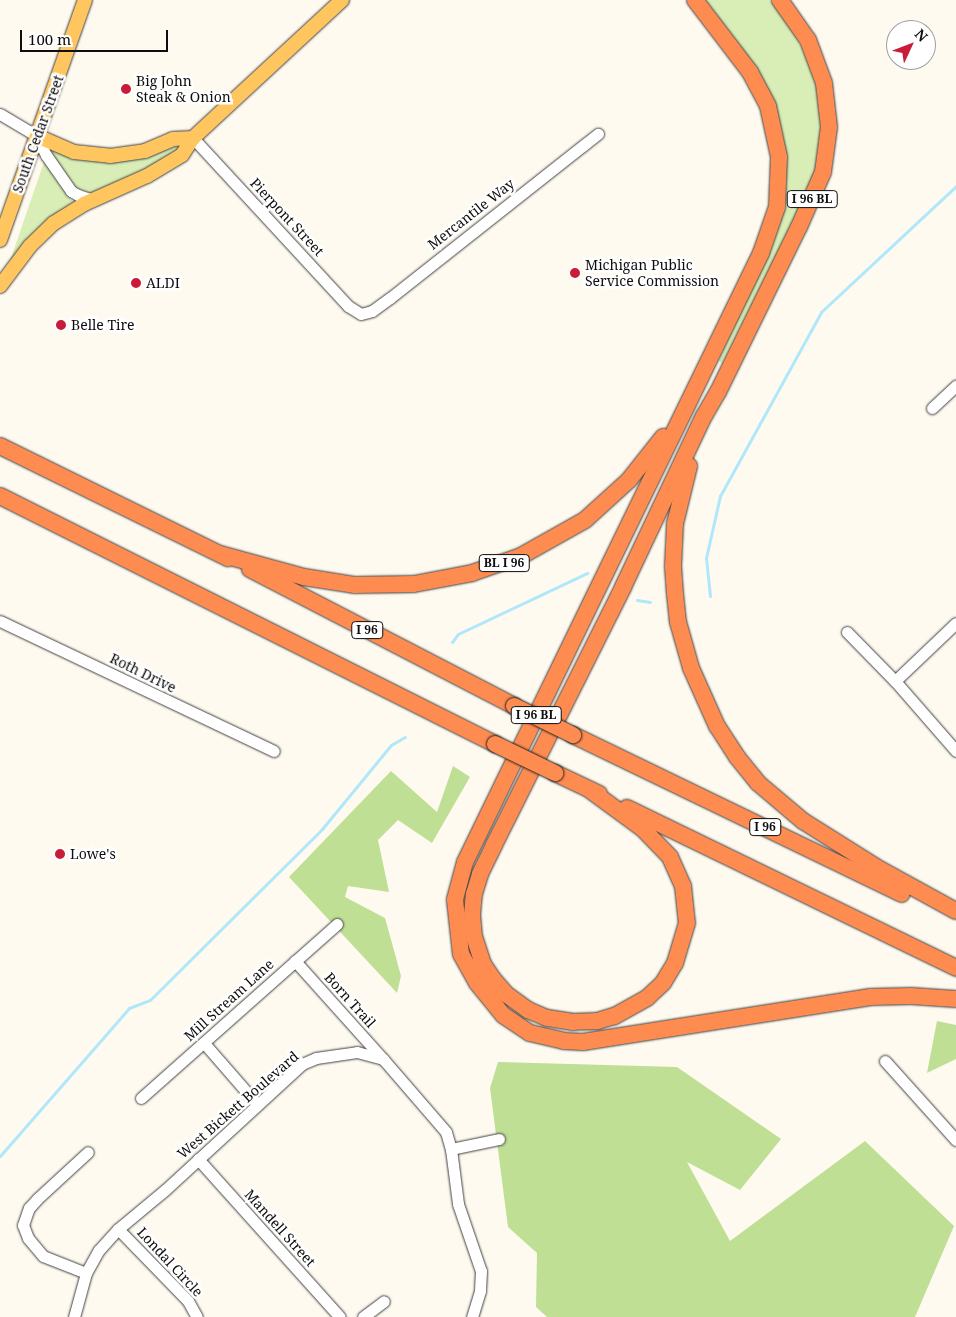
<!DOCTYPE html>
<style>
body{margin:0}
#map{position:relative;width:956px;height:1317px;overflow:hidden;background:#fffaf0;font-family:"Noto Serif",serif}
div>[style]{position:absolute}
.green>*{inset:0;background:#d9edb6}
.forest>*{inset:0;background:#bedf94}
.stream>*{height:3px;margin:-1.5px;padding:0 1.5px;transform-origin:1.5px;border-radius:1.5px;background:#b0e7fa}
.roads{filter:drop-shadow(0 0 1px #414141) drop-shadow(0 0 1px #414141)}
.minor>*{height:11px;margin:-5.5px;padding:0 5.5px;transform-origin:5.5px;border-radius:5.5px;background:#fff}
.major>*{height:14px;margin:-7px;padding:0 7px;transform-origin:7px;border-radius:7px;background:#ffc660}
.highway>*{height:16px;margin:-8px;padding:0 8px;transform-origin:8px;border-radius:8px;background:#fe8b4f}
.bridges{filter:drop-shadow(0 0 1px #1f1f1f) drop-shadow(0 0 1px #1f1f1f)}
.highway-bridge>*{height:16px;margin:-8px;padding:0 8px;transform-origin:8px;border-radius:8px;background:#fe8b4f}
.dots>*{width:14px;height:14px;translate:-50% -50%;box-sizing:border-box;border:2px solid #fff;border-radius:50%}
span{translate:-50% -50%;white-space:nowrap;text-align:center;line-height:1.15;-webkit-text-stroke:5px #fff;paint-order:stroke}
.shield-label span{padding:1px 4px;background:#fff;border:1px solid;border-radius:4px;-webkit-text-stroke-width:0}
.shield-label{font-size:12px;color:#0e0e0e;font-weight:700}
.poi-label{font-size:14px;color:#0e0e0e}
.left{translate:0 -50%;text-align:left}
.street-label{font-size:14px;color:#0e0e0e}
.north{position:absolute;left:886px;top:20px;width:50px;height:50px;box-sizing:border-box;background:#fff;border:1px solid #9f9f9f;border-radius:50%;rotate:47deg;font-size:14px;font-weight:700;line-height:20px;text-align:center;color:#0e0e0e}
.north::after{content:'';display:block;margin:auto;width:18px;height:22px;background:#c91c38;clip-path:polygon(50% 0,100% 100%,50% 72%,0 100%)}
.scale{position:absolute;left:20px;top:30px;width:148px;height:22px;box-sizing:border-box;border:2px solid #0e0e0e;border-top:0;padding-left:6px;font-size:15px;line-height:18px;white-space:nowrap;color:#0e0e0e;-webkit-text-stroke:4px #fff;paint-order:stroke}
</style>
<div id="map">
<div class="green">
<i style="clip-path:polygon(705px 0,770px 0,795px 34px,813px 73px,820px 103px,821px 130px,817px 166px,808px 193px,722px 363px,719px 361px,720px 357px,776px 236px,786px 196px,786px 154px,778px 115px,752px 63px)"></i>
<i style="clip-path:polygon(175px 145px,179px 149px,151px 168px,91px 193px,76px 189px,50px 153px,52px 151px,69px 156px)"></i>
<i style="clip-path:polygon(44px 162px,73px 202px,54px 216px,9px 264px)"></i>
</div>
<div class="forest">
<i style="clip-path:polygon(453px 766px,470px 777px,432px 843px,398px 820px,378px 840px,389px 892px,348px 886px,345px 897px,385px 918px,401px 976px,397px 993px,289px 877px,391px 771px,437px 812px)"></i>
<i style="clip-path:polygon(937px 1021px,956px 1025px,956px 1059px,927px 1073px)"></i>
<i style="clip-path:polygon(498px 1062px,677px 1067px,781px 1139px,740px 1190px,687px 1162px,730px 1241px,865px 1141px,954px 1226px,915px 1317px,547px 1317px,536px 1307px,537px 1253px,508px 1227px,490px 1088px)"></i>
</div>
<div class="stream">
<i style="left:710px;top:596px;width:38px;rotate:-96deg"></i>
<i style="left:706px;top:558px;width:64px;rotate:-77.3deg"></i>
<i style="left:720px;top:496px;width:210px;rotate:-61.2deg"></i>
<i style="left:821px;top:312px;width:185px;rotate:-43deg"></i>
<i style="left:637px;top:600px;width:13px;rotate:9deg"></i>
<i style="left:452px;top:642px;width:10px;rotate:-53deg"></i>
<i style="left:458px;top:634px;width:143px;rotate:-25.3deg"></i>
<i style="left:0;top:1156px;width:196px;rotate:-48.9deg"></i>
<i style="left:129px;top:1008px;width:22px;rotate:-21deg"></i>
<i style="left:150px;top:1000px;width:243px;rotate:-44.8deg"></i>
<i style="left:322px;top:829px;width:109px;rotate:-50.6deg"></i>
<i style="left:391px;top:745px;width:16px;rotate:-30deg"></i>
</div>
<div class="roads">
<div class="minor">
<i style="left:0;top:114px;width:43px;rotate:30.7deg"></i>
<i style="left:37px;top:136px;width:21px;rotate:65deg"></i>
<i style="left:46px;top:155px;width:44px;rotate:55.2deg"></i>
<i style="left:71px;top:191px;width:8px;rotate:30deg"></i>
<i style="left:78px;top:195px;width:16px;rotate:18deg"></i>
<i style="left:193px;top:138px;width:229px;rotate:47.3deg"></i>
<i style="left:348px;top:306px;width:15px;rotate:32deg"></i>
<i style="left:361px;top:314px;width:11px;rotate:-15deg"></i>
<i style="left:372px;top:311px;width:22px;rotate:-36deg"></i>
<i style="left:390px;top:298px;width:265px;rotate:-38.3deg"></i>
<i style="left:932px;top:408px;width:33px;rotate:-43deg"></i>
<i style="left:0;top:621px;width:303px;rotate:25.4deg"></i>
<i style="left:847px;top:632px;width:69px;rotate:45.6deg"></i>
<i style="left:895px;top:681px;width:93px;rotate:48.9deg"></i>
<i style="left:895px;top:681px;width:84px;rotate:-43.6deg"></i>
<i style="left:295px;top:961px;width:132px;rotate:48.1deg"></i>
<i style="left:204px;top:1043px;width:81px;rotate:49deg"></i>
<i style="left:885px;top:1061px;width:106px;rotate:48.1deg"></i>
<i style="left:141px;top:1098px;width:262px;rotate:-41.6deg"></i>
<i style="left:451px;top:1149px;width:49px;rotate:-11.8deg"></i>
<i style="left:198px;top:1159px;width:212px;rotate:48.1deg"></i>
<i style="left:118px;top:1229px;width:100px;rotate:45.8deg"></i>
<i style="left:188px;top:1301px;width:18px;rotate:61deg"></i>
<i style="left:86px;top:1273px;width:46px;rotate:-158.4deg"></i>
<i style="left:43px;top:1256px;width:23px;rotate:-130deg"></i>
<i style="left:28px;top:1238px;width:14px;rotate:-111deg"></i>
<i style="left:23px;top:1225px;width:18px;rotate:-71deg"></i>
<i style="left:29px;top:1208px;width:12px;rotate:-48deg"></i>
<i style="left:37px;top:1199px;width:69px;rotate:-42.7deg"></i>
<i style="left:74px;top:1317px;width:46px;rotate:-74.7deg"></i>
<i style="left:86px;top:1273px;width:26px;rotate:-61deg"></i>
<i style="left:99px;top:1250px;width:28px;rotate:-48deg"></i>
<i style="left:118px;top:1229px;width:61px;rotate:-39.7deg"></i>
<i style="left:165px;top:1190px;width:186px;rotate:-42.6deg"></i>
<i style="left:302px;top:1064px;width:15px;rotate:-23deg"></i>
<i style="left:316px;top:1058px;width:41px;rotate:-8.3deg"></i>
<i style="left:357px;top:1052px;width:27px;rotate:15deg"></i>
<i style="left:383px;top:1059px;width:96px;rotate:49.2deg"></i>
<i style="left:446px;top:1132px;width:18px;rotate:74deg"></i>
<i style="left:451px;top:1149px;width:55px;rotate:82.7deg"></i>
<i style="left:458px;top:1204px;width:71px;rotate:71.1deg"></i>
<i style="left:481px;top:1271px;width:20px;rotate:93deg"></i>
<i style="left:480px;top:1291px;width:27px;rotate:107deg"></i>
<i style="left:363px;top:1317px;width:26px;rotate:-37deg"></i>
</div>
<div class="major">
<i style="left:37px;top:136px;width:40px;rotate:23.4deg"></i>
<i style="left:74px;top:152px;width:36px;rotate:6deg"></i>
<i style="left:110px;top:156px;width:35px;rotate:-8deg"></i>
<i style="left:145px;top:151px;width:30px;rotate:-23deg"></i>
<i style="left:173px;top:139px;width:20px;rotate:-3deg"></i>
<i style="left:0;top:240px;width:255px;rotate:-70.5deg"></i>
<i style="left:0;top:286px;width:50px;rotate:-53.1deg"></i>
<i style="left:30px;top:246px;width:33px;rotate:-44deg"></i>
<i style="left:54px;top:223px;width:36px;rotate:-32deg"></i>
<i style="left:84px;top:204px;width:69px;rotate:-24deg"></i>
<i style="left:147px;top:176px;width:41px;rotate:-31deg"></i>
<i style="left:182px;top:155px;width:20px;rotate:-57deg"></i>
<i style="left:193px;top:138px;width:203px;rotate:-42.8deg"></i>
</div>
<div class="highway">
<i style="left:695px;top:0;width:91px;rotate:52.6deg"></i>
<i style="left:750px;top:72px;width:38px;rotate:62deg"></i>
<i style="left:768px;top:106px;width:52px;rotate:77.8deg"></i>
<i style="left:779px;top:157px;width:50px;rotate:92.3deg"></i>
<i style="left:777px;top:207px;width:49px;rotate:109.2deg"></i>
<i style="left:761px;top:253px;width:677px;rotate:115.92deg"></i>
<i style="left:465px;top:862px;width:39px;rotate:105deg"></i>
<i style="left:455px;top:900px;width:54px;rotate:83.7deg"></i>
<i style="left:461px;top:954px;width:33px;rotate:61deg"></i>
<i style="left:477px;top:983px;width:41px;rotate:50.9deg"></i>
<i style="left:503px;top:1015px;width:32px;rotate:34deg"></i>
<i style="left:530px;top:1033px;width:35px;rotate:13deg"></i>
<i style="left:564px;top:1041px;width:19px;rotate:3deg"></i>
<i style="left:583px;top:1042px;width:291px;rotate:-8.9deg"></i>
<i style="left:870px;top:997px;width:41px;rotate:-1.4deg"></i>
<i style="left:911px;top:996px;width:45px;rotate:3.8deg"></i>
<i style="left:0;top:446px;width:254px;rotate:26.2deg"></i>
<i style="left:689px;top:466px;width:60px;rotate:103.6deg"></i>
<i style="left:675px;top:524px;width:42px;rotate:92.7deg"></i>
<i style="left:673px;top:566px;width:28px;rotate:86deg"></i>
<i style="left:675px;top:594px;width:28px;rotate:84deg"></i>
<i style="left:678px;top:622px;width:48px;rotate:74.2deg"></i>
<i style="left:691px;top:668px;width:64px;rotate:65.9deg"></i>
<i style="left:717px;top:726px;width:37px;rotate:57deg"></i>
<i style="left:737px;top:757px;width:33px;rotate:51deg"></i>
<i style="left:758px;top:783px;width:59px;rotate:40.2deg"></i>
<i style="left:803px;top:821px;width:86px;rotate:32.2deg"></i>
<i style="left:876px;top:867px;width:91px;rotate:28.8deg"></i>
<i style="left:0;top:496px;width:554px;rotate:26.61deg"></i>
<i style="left:220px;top:554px;width:87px;rotate:15.3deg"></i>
<i style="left:304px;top:577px;width:52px;rotate:8.9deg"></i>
<i style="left:355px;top:585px;width:59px;rotate:-1deg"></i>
<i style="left:414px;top:584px;width:59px;rotate:-10.7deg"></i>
<i style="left:472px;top:573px;width:52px;rotate:-19.1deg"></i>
<i style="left:521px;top:556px;width:73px;rotate:-29.4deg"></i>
<i style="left:585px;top:520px;width:59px;rotate:-42.3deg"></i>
<i style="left:629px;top:480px;width:55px;rotate:-51.7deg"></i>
<i style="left:250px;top:569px;width:297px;rotate:27.4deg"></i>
<i style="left:573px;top:735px;width:365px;rotate:25.8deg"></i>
<i style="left:555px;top:773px;width:49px;rotate:25.5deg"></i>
<i style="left:590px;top:790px;width:66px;rotate:36.3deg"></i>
<i style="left:643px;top:829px;width:39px;rotate:46deg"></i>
<i style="left:670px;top:857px;width:32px;rotate:66deg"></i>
<i style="left:683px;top:886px;width:37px;rotate:84deg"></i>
<i style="left:687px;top:923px;width:42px;rotate:106.7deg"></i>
<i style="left:675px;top:963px;width:23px;rotate:121deg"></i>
<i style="left:663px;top:983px;width:22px;rotate:137deg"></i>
<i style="left:647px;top:998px;width:38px;rotate:151deg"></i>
<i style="left:614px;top:1016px;width:17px;rotate:163deg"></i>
<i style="left:598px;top:1021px;width:25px;rotate:178deg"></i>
<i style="left:573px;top:1022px;width:26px;rotate:-171deg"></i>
<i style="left:547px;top:1018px;width:21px;rotate:-157deg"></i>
<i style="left:528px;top:1010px;width:26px;rotate:-144deg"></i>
<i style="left:507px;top:995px;width:21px;rotate:-131deg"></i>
<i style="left:493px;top:979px;width:18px;rotate:-124deg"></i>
<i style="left:483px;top:964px;width:28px;rotate:-108deg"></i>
<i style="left:474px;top:937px;width:22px;rotate:-95deg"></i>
<i style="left:472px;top:915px;width:21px;rotate:-85deg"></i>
<i style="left:474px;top:894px;width:21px;rotate:-73deg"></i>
<i style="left:480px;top:874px;width:32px;rotate:-64deg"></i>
<i style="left:494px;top:845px;width:288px;rotate:-63.4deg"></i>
<i style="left:623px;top:587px;width:189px;rotate:-64.7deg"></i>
<i style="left:704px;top:416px;width:28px;rotate:-60deg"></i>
<i style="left:718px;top:392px;width:184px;rotate:-63.9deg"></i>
<i style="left:799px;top:227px;width:60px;rotate:-66.4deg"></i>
<i style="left:823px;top:172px;width:45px;rotate:-82.4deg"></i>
<i style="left:829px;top:127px;width:44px;rotate:-96.5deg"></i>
<i style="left:824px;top:83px;width:46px;rotate:-110.4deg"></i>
<i style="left:808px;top:40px;width:49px;rotate:-125deg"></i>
<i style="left:627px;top:808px;width:366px;rotate:25.9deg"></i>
</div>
</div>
<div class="bridges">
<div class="highway-bridge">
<i style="left:514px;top:706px;width:66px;rotate:26.2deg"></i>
<i style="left:495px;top:744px;width:67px;rotate:25.8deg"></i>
</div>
</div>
<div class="dots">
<i style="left:126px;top:89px;background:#c91c38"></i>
<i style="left:575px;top:273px;background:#c91c38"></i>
<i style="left:136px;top:283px;background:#c91c38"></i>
<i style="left:61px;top:325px;background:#c91c38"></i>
<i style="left:60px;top:854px;background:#c91c38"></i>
</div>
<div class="shield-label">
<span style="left:812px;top:199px">I 96 BL</span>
<span style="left:504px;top:563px">BL I 96</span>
<span style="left:367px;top:630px">I 96</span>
<span style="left:536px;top:715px">I 96 BL</span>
<span style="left:765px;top:827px">I 96</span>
</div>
<div class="poi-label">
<span class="left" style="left:136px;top:89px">Big John<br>Steak &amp; Onion</span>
<span class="left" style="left:585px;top:273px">Michigan Public<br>Service Commission</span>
<span class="left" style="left:146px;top:283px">ALDI</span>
<span class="left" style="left:71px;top:325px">Belle Tire</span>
<span class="left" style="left:70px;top:854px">Lowe's</span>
</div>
<div class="street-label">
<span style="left:38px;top:134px;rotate:-70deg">South Cedar Street</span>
<span style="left:471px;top:214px;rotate:-38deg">Mercantile Way</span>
<span style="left:287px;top:217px;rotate:47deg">Pierpont Street</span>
<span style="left:143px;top:673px;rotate:26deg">Roth Drive</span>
<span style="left:229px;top:1000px;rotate:-42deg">Mill Stream Lane</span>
<span style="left:350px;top:1000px;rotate:48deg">Born Trail</span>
<span style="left:238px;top:1105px;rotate:-41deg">West Bickett Boulevard</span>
<span style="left:280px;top:1228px;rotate:48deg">Mandell Street</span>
<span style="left:170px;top:1262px;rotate:47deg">Londal Circle</span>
</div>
<div class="north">N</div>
<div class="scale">100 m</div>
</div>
